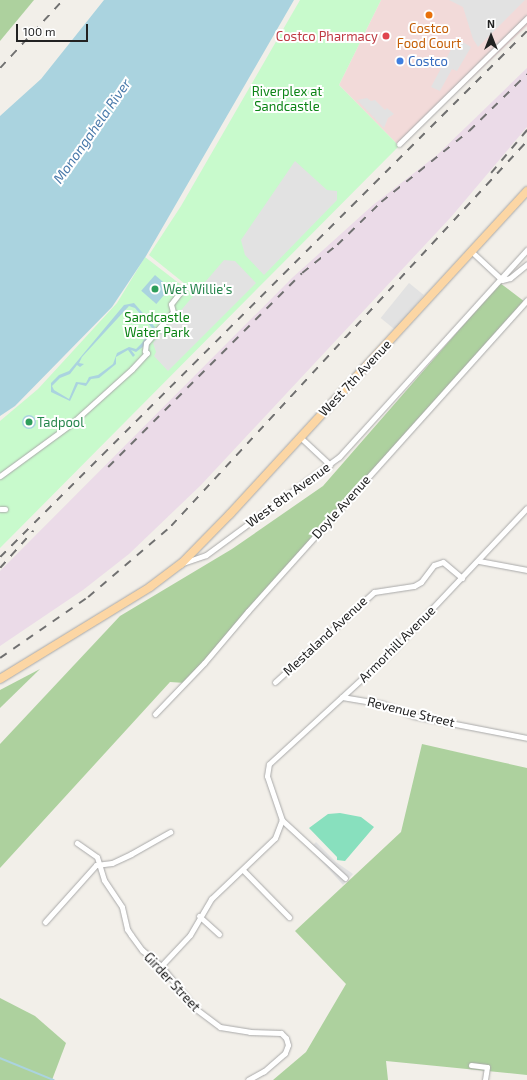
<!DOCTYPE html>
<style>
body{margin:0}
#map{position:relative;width:527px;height:1080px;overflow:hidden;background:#f2efe9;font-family:"Exo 2",sans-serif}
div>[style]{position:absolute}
.commercial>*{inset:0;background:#f2dad9}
.industrial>*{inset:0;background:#ebdbe8}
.forest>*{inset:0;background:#add19e}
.park>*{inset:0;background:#c8facc}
.pitch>*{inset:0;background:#88e0be}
.parking>*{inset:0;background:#e2e2e2;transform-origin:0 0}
.water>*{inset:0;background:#aad3df;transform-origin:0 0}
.round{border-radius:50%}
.stream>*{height:1.5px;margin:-0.75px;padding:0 0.75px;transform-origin:0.75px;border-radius:0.75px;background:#aad3df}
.roads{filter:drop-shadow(0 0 1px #a9a9a9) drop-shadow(0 0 1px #a9a9a9)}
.street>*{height:5px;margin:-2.5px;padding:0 2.5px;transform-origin:2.5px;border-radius:2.5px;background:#fff}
.primary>*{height:8px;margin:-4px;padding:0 4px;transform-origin:4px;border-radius:4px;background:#fcd6a4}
.rail>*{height:1.5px;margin-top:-0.75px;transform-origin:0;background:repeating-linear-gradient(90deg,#707070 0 8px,transparent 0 16px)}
.dots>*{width:11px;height:11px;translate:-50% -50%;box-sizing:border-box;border:2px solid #fff;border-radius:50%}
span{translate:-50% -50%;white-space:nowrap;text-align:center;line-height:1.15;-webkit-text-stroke:4px #fff;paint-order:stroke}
.food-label{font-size:13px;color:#c56008}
.health-label{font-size:13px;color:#be3a42}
.right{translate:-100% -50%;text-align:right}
.shop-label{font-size:13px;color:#366cbe}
.left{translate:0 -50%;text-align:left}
.park-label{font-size:13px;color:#0c8416}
.leisure-label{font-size:13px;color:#27864d}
.street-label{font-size:13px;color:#222}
.water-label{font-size:14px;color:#4a7aab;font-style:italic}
.north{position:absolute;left:471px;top:16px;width:40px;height:40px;-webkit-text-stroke:3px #fff;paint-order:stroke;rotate:0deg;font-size:11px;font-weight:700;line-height:16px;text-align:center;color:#222}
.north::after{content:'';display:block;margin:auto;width:14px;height:18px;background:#222;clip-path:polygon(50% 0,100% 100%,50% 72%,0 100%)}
.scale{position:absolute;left:16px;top:24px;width:72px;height:18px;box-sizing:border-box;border:2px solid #222;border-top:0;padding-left:5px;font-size:12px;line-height:14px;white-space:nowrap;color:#222;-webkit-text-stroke:3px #fff;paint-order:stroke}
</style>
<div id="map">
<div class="commercial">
<i style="clip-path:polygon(381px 0,527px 0,527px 26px,399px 146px,339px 85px)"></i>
</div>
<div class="industrial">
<i style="clip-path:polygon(527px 68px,527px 127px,451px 217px,201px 485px,129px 554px,83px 590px,0 646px,0 571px,292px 278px,373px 205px,437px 155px)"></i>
</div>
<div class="forest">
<i style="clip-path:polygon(0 0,34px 0,0 41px)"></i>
<i style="clip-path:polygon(500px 283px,525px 302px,185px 683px,170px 682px,0 868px,0 744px,120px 616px,232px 549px,323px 486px)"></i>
<i style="clip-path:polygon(40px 669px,0 708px,0 690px)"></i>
<i style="clip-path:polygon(422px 744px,527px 768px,527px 1075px,386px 1061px,388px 1080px,273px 1080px,306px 1052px,346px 984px,295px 931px,401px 832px)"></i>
<i style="clip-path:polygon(0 998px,35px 1016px,66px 1043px,52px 1080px,0 1080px)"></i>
</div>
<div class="park">
<i style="clip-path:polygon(300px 0,381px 0,339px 85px,399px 146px,0 548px,0 421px,38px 389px,117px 303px,145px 257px,193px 294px,195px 292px,149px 255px,181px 206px)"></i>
</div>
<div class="pitch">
<i style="clip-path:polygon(340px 813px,361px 817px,374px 827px,345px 861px,337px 860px,337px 857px,309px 828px,328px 814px)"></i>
</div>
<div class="parking">
<i style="clip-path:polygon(449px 0,525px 0,478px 47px,473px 39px,463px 7px)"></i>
<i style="clip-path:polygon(461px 41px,471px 47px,457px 71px,452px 69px,440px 91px,431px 87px,454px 44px,458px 46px)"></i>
<i style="clip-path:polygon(367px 98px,371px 101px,375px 100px,385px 110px,387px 108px,394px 114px,388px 118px,384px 128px,357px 100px)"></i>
<i style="clip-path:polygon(295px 161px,327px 190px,337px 191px,337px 200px,264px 275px,245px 255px,241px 240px)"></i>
<i style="clip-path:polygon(224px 260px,235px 261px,256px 283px,168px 371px,154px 356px,156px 352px,153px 343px)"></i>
<i style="left:409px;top:283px;width:19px;height:45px;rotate:39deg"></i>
<i style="clip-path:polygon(316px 842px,336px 862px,353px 874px,343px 885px,310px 848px)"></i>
</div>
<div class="water">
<i style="clip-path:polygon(104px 0,294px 0,146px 256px,112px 307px,15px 406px,0 416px,0 116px,41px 79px)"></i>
<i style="left:155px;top:275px;width:20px;height:21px;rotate:41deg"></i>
<i style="clip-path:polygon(evenodd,134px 303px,155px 327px,144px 346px,136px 352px,131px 350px,135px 355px,133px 357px,128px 350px,116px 357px,116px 364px,99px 378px,91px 379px,86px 386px,78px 384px,70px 401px,51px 392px,51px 383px,59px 375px,69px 371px,124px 305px,134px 303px,129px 306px,135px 308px,152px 328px,142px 343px,136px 349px,129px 347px,117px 353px,113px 364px,98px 375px,89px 377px,86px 383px,76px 382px,69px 399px,54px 390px,52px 386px,60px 378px,70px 374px,77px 365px,80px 367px,84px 364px,79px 363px,82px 357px,129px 306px)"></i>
<i class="round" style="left:22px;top:415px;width:14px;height:14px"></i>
</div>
<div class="stream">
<i style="left:0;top:1058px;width:58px;rotate:22.2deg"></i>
</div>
<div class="roads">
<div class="street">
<i style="left:399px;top:144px;width:180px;rotate:-44.5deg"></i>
<i style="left:471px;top:251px;width:42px;rotate:43.1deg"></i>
<i style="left:502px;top:280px;width:8px;rotate:-14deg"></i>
<i style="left:510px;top:278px;width:22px;rotate:-39deg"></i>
<i style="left:300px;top:437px;width:41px;rotate:43deg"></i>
<i style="left:0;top:476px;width:88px;rotate:-36.2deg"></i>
<i style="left:71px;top:424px;width:82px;rotate:-42deg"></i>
<i style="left:132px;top:369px;width:22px;rotate:-47deg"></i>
<i style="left:147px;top:353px;width:3px;rotate:-135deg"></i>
<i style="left:145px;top:351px;width:8px;rotate:-83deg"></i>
<i style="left:146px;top:343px;width:41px;rotate:-48.9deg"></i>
<i style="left:173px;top:312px;width:8px;rotate:-104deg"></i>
<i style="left:171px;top:304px;width:18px;rotate:-52deg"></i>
<i style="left:0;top:509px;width:5px"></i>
<i style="left:479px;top:561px;width:49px;rotate:10.6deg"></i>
<i style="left:183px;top:563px;width:24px;rotate:-19deg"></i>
<i style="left:206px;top:555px;width:165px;rotate:-36.4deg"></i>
<i style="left:339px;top:457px;width:280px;rotate:-47.8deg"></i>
<i style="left:275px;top:682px;width:134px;rotate:-42.3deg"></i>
<i style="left:374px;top:592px;width:40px;rotate:-8.5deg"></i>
<i style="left:414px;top:586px;width:8px;rotate:-30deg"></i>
<i style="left:421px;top:582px;width:21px;rotate:-53deg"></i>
<i style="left:434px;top:565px;width:9px;rotate:-18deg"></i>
<i style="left:443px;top:562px;width:25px;rotate:40deg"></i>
<i style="left:342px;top:697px;width:42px;rotate:9.7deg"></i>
<i style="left:383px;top:704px;width:33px;rotate:21deg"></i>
<i style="left:414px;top:716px;width:115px;rotate:11deg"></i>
<i style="left:155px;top:714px;width:71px;rotate:-46.1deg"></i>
<i style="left:204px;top:663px;width:68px;rotate:-49.8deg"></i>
<i style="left:248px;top:611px;width:418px;rotate:-48.1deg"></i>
<i style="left:77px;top:843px;width:24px;rotate:35deg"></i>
<i style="left:97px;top:857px;width:24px;rotate:73deg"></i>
<i style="left:104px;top:880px;width:32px;rotate:56deg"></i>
<i style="left:122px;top:907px;width:23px;rotate:77deg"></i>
<i style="left:127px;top:929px;width:7px;rotate:56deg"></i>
<i style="left:131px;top:935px;width:19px;rotate:54deg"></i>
<i style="left:142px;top:950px;width:25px;rotate:40deg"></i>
<i style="left:161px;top:966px;width:55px;rotate:50.9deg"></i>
<i style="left:196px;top:1009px;width:30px;rotate:37deg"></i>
<i style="left:220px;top:1027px;width:30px;rotate:9deg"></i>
<i style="left:250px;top:1032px;width:31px;rotate:2deg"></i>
<i style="left:281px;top:1033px;width:7px;rotate:45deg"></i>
<i style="left:286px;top:1038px;width:7px;rotate:74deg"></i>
<i style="left:288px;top:1045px;width:9px;rotate:111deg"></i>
<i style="left:285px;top:1053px;width:28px;rotate:139deg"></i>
<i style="left:264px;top:1071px;width:18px;rotate:151deg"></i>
<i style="left:243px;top:870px;width:66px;rotate:45.6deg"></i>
<i style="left:345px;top:878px;width:86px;rotate:-137.4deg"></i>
<i style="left:282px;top:820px;width:46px;rotate:-108.8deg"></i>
<i style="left:267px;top:776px;width:12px;rotate:-81deg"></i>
<i style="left:269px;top:764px;width:168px;rotate:-42.6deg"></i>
<i style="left:393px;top:650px;width:195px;rotate:-46.7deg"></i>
<i style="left:199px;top:916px;width:27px;rotate:42deg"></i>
<i style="left:45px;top:922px;width:76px;rotate:-48.2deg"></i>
<i style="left:96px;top:865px;width:16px;rotate:-7deg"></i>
<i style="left:112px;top:863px;width:21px;rotate:-25deg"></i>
<i style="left:131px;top:854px;width:45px;rotate:-29.4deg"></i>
<i style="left:161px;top:966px;width:42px;rotate:-46.9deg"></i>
<i style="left:190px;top:935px;width:42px;rotate:-59.7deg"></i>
<i style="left:211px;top:899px;width:88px;rotate:-43.6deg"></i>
<i style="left:275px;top:838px;width:19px;rotate:-69deg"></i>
<i style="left:471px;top:1065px;width:16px;rotate:7deg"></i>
<i style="left:487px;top:1067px;width:13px;rotate:99deg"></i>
</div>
<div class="primary">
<i style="left:0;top:679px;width:176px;rotate:-31.5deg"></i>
<i style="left:150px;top:587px;width:39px;rotate:-37deg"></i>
<i style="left:181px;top:564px;width:70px;rotate:-45.6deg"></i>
<i style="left:230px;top:514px;width:439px;rotate:-47.4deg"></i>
</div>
</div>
<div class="rail">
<i style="left:0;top:68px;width:93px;rotate:-47.2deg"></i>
<i style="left:491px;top:173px;width:56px;rotate:-50.1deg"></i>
<i style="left:108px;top:467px;width:274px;rotate:-45deg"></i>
<i style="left:302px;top:273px;width:45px;rotate:-38.7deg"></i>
<i style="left:337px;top:245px;width:62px;rotate:-44.3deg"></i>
<i style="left:381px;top:202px;width:113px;rotate:-38.9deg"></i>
<i style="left:469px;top:131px;width:81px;rotate:-44.5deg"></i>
<i style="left:0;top:557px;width:745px;rotate:-44.95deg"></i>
<i style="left:0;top:568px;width:50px;rotate:-48.3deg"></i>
<i style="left:0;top:658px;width:107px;rotate:-34.7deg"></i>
<i style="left:88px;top:597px;width:109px;rotate:-40.5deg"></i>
<i style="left:171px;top:526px;width:524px;rotate:-47.24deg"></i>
</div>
<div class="dots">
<i style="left:429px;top:15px;background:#e8710a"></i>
<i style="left:386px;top:36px;background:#e0444e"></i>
<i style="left:400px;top:61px;background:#3f7fe0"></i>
<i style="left:155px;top:289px;background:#2e9e5b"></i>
<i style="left:29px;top:422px;background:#2e9e5b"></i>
</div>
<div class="food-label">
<span style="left:429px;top:36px">Costco<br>Food Court</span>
</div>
<div class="health-label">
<span class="right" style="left:378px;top:36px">Costco Pharmacy</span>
</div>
<div class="shop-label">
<span class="left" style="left:408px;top:61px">Costco</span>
</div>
<div class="park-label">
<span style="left:287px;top:99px">Riverplex at<br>Sandcastle</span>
<span style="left:157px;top:325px">Sandcastle<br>Water Park</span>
</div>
<div class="leisure-label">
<span class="left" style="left:163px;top:289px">Wet Willie's</span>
<span class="left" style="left:37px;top:422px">Tadpool</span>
</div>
<div class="street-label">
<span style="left:355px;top:378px;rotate:-47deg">West 7th Avenue</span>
<span style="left:288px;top:495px;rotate:-36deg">West 8th Avenue</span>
<span style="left:341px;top:507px;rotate:-48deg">Doyle Avenue</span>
<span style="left:325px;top:636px;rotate:-43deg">Mestaland Avenue</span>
<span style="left:397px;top:644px;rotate:-45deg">Armorhill Avenue</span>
<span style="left:411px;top:712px;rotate:14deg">Revenue Street</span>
<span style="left:172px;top:982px;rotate:47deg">Girder Street</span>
</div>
<div class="water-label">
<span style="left:92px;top:131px;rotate:-55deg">Monongahela River</span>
</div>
<div class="north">N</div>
<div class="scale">100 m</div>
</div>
